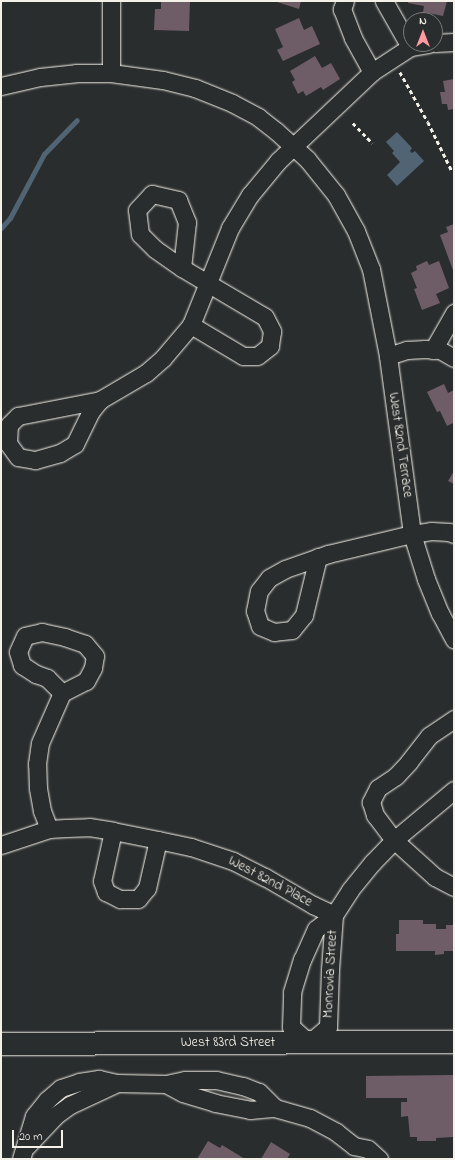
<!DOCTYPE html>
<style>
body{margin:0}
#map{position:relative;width:455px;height:1160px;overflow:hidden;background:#2a2d2e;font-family:"Indie Flower",sans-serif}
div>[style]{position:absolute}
.water>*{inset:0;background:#516474}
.stream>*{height:5px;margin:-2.5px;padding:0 2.5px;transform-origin:2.5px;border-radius:2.5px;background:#516474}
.building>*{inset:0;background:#6e5d67}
.path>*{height:2.5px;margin-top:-1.25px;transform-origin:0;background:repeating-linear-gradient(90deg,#f4f1e8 0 4px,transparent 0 7px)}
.roads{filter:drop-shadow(0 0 1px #f4f1e8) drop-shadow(0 0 1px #f4f1e8)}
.minor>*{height:17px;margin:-8.5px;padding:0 8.5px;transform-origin:8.5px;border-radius:8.5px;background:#2a2d2e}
.tertiary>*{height:22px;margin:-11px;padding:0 11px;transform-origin:11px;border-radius:11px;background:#2a2d2e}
span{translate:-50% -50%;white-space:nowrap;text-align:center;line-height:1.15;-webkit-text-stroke:3px #2a2d2e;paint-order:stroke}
.street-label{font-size:14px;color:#f4f1e8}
.frame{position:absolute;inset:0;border:2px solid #f4f1e8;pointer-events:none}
.north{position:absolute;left:403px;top:12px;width:40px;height:40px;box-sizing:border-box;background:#2a2d2e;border:1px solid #7b7b78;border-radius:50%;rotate:0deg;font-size:11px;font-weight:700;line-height:16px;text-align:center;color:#f4f1e8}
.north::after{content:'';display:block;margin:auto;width:14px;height:18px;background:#ff9aa2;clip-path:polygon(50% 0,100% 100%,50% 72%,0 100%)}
.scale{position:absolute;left:12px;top:1130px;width:51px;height:18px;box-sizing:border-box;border:2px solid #f4f1e8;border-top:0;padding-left:5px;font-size:12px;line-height:14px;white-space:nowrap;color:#f4f1e8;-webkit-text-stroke:3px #2a2d2e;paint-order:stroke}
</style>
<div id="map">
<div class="water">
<i style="clip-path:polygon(397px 132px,412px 148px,410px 151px,412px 153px,415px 151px,424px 161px,397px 186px,387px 175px,400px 162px,392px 153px,394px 151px,386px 142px)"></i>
</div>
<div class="stream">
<i style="left:1px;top:228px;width:13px;rotate:-48deg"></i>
<i style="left:10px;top:218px;width:72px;rotate:-62deg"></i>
<i style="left:44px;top:154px;width:47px;rotate:-45.9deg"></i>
</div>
<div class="building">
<i style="clip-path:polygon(161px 1px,190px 1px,189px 31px,154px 30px,155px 9px,161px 9px)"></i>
<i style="clip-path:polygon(274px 1px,301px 1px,299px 9px)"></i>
<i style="clip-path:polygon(408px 1px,447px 1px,443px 16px,423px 12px,424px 6px,408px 3px)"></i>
<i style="clip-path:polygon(299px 18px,304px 30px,312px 26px,320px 44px,283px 61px,277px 50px,283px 47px,275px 29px)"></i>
<i style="clip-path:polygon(315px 56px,322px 68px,331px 63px,340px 79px,323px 90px,321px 87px,306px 96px,303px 91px,298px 94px,292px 82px,295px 80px,290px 71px)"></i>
<i style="clip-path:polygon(454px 79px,454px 109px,448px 110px,447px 104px,442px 104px,440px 92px,445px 92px,443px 81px)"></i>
<i style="clip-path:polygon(454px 224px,454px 273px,440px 235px,448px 232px,446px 227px)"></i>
<i style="clip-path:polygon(427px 261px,429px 265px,439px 261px,449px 288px,436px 294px,440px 303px,422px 310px,414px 289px,417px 288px,411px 273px,417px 270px,416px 266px)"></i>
<i style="clip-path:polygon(444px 384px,448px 393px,454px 390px,454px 425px,453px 423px,447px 426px,440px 411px,437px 412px,427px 392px)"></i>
<i style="clip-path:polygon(454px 471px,454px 484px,448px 481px)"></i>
<i style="clip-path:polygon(399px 920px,423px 920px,423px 924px,436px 924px,436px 929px,446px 929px,446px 925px,454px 925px,454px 951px,444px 951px,444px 954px,435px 955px,435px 951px,396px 951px,396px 934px,399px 934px)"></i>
<i style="clip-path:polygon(454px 1075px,454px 1137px,436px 1138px,436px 1141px,417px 1141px,417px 1137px,410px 1137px,408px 1116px,401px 1117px,401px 1102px,407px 1102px,407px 1098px,366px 1098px,366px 1076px)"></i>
<i style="clip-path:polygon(208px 1141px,220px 1148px,222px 1145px,245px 1159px,197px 1159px)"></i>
<i style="clip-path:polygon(271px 1142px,290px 1154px,287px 1159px,261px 1159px)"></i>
</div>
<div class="path">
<i style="left:400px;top:72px;width:57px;rotate:60.8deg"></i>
<i style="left:428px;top:122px;width:55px;rotate:63.9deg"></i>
<i style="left:353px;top:123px;width:28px;rotate:46deg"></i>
</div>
<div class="roads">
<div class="minor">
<i style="left:111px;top:1px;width:72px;rotate:90deg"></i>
<i style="left:345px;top:1px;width:9px;rotate:111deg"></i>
<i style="left:342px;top:9px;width:31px;rotate:69deg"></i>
<i style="left:353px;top:38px;width:39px;rotate:61deg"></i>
<i style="left:384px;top:1px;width:53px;rotate:60.5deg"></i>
<i style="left:435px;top:43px;width:19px;rotate:-3deg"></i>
<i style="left:1px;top:86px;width:40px;rotate:-13deg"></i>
<i style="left:40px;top:77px;width:36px;rotate:-6deg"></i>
<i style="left:76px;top:73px;width:35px"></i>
<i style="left:111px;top:73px;width:52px;rotate:7.7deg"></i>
<i style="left:163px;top:80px;width:33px;rotate:14deg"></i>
<i style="left:195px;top:88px;width:40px;rotate:22deg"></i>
<i style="left:232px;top:103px;width:30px;rotate:28deg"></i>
<i style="left:258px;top:117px;width:23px;rotate:38deg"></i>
<i style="left:276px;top:131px;width:42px;rotate:42.1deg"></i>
<i style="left:307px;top:159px;width:46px;rotate:51.1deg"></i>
<i style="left:336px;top:195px;width:41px;rotate:60.9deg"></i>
<i style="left:356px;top:231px;width:41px;rotate:68.5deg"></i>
<i style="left:371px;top:269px;width:89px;rotate:78.9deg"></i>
<i style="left:388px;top:356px;width:180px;rotate:82.3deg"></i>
<i style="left:412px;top:534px;width:47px;rotate:72.7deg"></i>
<i style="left:426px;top:579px;width:37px;rotate:68deg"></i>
<i style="left:440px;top:613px;width:30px;rotate:62deg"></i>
<i style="left:152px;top:194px;width:27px;rotate:13deg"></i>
<i style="left:178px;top:200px;width:24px;rotate:68deg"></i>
<i style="left:187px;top:222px;width:46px;rotate:96.2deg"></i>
<i style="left:182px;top:268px;width:33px;rotate:-145deg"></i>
<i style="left:155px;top:249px;width:21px;rotate:-135deg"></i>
<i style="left:140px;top:234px;width:24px;rotate:-97deg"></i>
<i style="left:137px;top:210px;width:22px;rotate:-47deg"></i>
<i style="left:182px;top:268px;width:96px;rotate:30.6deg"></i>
<i style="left:265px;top:317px;width:16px;rotate:63deg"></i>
<i style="left:272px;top:331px;width:15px;rotate:98deg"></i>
<i style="left:270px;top:346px;width:16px;rotate:142deg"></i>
<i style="left:257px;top:356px;width:14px;rotate:180deg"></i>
<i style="left:243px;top:356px;width:61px;rotate:-149.2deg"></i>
<i style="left:433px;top:350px;width:43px;rotate:-60.4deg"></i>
<i style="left:388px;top:356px;width:20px;rotate:-18deg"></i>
<i style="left:407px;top:350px;width:18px;rotate:-3deg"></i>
<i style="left:425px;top:349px;width:15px;rotate:4deg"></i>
<i style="left:440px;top:350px;width:16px;rotate:30deg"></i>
<i style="left:100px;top:400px;width:14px;rotate:129deg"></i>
<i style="left:91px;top:411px;width:37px;rotate:116deg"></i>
<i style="left:75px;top:444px;width:17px;rotate:149deg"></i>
<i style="left:60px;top:453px;width:26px;rotate:164deg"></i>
<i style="left:35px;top:460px;width:17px;rotate:-170deg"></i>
<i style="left:18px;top:457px;width:17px;rotate:-126deg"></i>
<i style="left:8px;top:443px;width:18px;rotate:-87deg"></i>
<i style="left:9px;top:425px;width:13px;rotate:-45deg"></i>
<i style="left:18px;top:416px;width:84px;rotate:-11deg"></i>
<i style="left:100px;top:400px;width:53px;rotate:-30.4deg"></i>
<i style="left:146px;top:373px;width:23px;rotate:-41deg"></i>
<i style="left:163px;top:358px;width:43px;rotate:-49.7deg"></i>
<i style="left:191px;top:325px;width:105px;rotate:-68.1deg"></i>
<i style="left:230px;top:228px;width:39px;rotate:-59deg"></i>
<i style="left:250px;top:195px;width:44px;rotate:-50.5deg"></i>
<i style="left:278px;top:161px;width:129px;rotate:-43.4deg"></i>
<i style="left:372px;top:72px;width:45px;rotate:-33.3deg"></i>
<i style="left:410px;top:47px;width:18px;rotate:-9deg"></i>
<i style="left:318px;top:557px;width:60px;rotate:103.6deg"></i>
<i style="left:304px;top:615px;width:19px;rotate:129deg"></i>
<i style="left:292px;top:630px;width:18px;rotate:174deg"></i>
<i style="left:274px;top:632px;width:15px;rotate:-157deg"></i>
<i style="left:260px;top:626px;width:16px;rotate:-108deg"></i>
<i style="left:255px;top:611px;width:20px;rotate:-79deg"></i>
<i style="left:259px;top:591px;width:16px;rotate:-52deg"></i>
<i style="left:269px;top:578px;width:18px;rotate:-29deg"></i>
<i style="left:285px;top:569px;width:46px;rotate:-19.2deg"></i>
<i style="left:328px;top:554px;width:86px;rotate:-13.4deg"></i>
<i style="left:412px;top:534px;width:19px;rotate:-9deg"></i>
<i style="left:431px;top:531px;width:18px;rotate:3deg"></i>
<i style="left:449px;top:532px;width:5px;rotate:22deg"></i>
<i style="left:454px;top:719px;width:30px;rotate:146deg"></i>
<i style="left:429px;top:736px;width:33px;rotate:128deg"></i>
<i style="left:409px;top:762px;width:19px;rotate:133deg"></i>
<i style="left:396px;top:776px;width:22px;rotate:146deg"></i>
<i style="left:378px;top:788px;width:16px;rotate:117deg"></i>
<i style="left:371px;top:802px;width:14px;rotate:73deg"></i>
<i style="left:375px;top:815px;width:31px;rotate:53deg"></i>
<i style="left:394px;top:840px;width:55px;rotate:42.1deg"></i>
<i style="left:435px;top:877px;width:21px;rotate:28deg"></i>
<i style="left:49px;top:829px;width:19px;rotate:-111deg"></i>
<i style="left:42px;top:811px;width:23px;rotate:-100deg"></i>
<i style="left:38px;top:788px;width:24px;rotate:-92deg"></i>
<i style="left:37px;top:764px;width:21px;rotate:-82deg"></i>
<i style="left:40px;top:743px;width:55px;rotate:-66.3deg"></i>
<i style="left:62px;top:693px;width:27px;rotate:-27deg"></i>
<i style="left:86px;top:681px;width:15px;rotate:-62deg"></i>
<i style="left:93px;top:668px;width:12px;rotate:-81deg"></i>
<i style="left:95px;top:656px;width:16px;rotate:-130deg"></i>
<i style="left:85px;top:644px;width:21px;rotate:-161deg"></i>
<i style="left:65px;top:637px;width:24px;rotate:-168deg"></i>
<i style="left:42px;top:632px;width:17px;rotate:167deg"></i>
<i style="left:25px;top:636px;width:17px;rotate:114deg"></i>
<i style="left:18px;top:652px;width:14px;rotate:73deg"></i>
<i style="left:22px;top:665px;width:17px;rotate:33deg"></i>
<i style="left:36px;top:674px;width:12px;rotate:20deg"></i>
<i style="left:47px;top:678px;width:21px;rotate:45deg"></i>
<i style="left:113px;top:831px;width:51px;rotate:102.4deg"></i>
<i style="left:102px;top:881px;width:12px;rotate:70deg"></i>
<i style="left:106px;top:892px;width:16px;rotate:27deg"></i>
<i style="left:120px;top:899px;width:18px"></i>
<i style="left:138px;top:899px;width:14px;rotate:-51deg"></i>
<i style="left:147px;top:888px;width:49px;rotate:-77.1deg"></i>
<i style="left:1px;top:845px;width:51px;rotate:-18.4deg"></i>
<i style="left:49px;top:829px;width:17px;rotate:-3deg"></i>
<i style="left:66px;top:828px;width:23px;rotate:-2deg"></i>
<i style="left:89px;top:827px;width:24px;rotate:9deg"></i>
<i style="left:113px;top:831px;width:46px;rotate:11.3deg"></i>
<i style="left:158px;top:840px;width:34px;rotate:12deg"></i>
<i style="left:191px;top:847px;width:44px;rotate:18.4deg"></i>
<i style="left:233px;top:861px;width:36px;rotate:27deg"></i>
<i style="left:265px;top:877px;width:56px;rotate:30.3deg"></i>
<i style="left:313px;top:905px;width:23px;rotate:25deg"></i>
<i style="left:334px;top:915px;width:55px;rotate:94.2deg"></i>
<i style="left:330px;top:970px;width:57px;rotate:92deg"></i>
<i style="left:328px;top:1027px;width:25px;rotate:140deg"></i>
<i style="left:309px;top:1043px;width:24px;rotate:-138deg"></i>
<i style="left:291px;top:1027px;width:35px;rotate:-88deg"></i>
<i style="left:292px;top:992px;width:34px;rotate:-73deg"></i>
<i style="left:302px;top:960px;width:34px;rotate:-66deg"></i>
<i style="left:316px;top:929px;width:23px;rotate:-38deg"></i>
<i style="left:334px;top:915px;width:30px;rotate:-57deg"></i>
<i style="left:350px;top:890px;width:35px;rotate:-51deg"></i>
<i style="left:372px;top:863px;width:32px;rotate:-46deg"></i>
<i style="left:394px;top:840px;width:78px;rotate:-39.8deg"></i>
<i style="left:166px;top:1084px;width:19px;rotate:28deg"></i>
<i style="left:183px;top:1093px;width:34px;rotate:17deg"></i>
<i style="left:215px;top:1103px;width:36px;rotate:11deg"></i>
<i style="left:250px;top:1110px;width:25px;rotate:-5deg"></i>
<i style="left:275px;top:1108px;width:36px;rotate:16deg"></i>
<i style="left:310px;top:1118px;width:30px;rotate:28deg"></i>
<i style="left:336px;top:1132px;width:23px;rotate:38deg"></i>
<i style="left:354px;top:1146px;width:14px;rotate:12deg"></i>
<i style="left:368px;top:1149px;width:15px;rotate:42deg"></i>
<i style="left:27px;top:1146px;width:42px;rotate:-46.9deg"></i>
<i style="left:56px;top:1115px;width:17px;rotate:-36deg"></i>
<i style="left:70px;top:1105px;width:52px;rotate:-25.1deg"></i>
<i style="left:21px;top:1159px;width:45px;rotate:-73.2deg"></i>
<i style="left:34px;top:1116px;width:21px;rotate:-51deg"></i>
<i style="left:47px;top:1100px;width:18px;rotate:-41deg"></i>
<i style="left:61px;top:1088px;width:19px;rotate:-18deg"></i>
<i style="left:79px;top:1082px;width:20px;rotate:-9deg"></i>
<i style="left:99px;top:1079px;width:18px;rotate:13deg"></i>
<i style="left:117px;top:1083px;width:49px;rotate:1.2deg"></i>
<i style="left:166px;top:1084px;width:19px;rotate:-12deg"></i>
<i style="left:185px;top:1080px;width:31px"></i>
<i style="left:216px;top:1080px;width:28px;rotate:13deg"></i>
<i style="left:243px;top:1086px;width:17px;rotate:21deg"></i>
<i style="left:259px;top:1092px;width:23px;rotate:45deg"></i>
</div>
<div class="tertiary">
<i style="left:1px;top:1044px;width:453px;rotate:-0.3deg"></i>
</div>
</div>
<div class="street-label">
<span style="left:400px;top:445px;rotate:82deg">West 82nd Terrace</span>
<span style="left:270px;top:882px;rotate:28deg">West 82nd Place</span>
<span style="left:331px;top:974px;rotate:-87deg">Monrovia Street</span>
<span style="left:228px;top:1043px">West 83rd Street</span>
</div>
<div class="frame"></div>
<div class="north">N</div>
<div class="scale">20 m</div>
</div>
